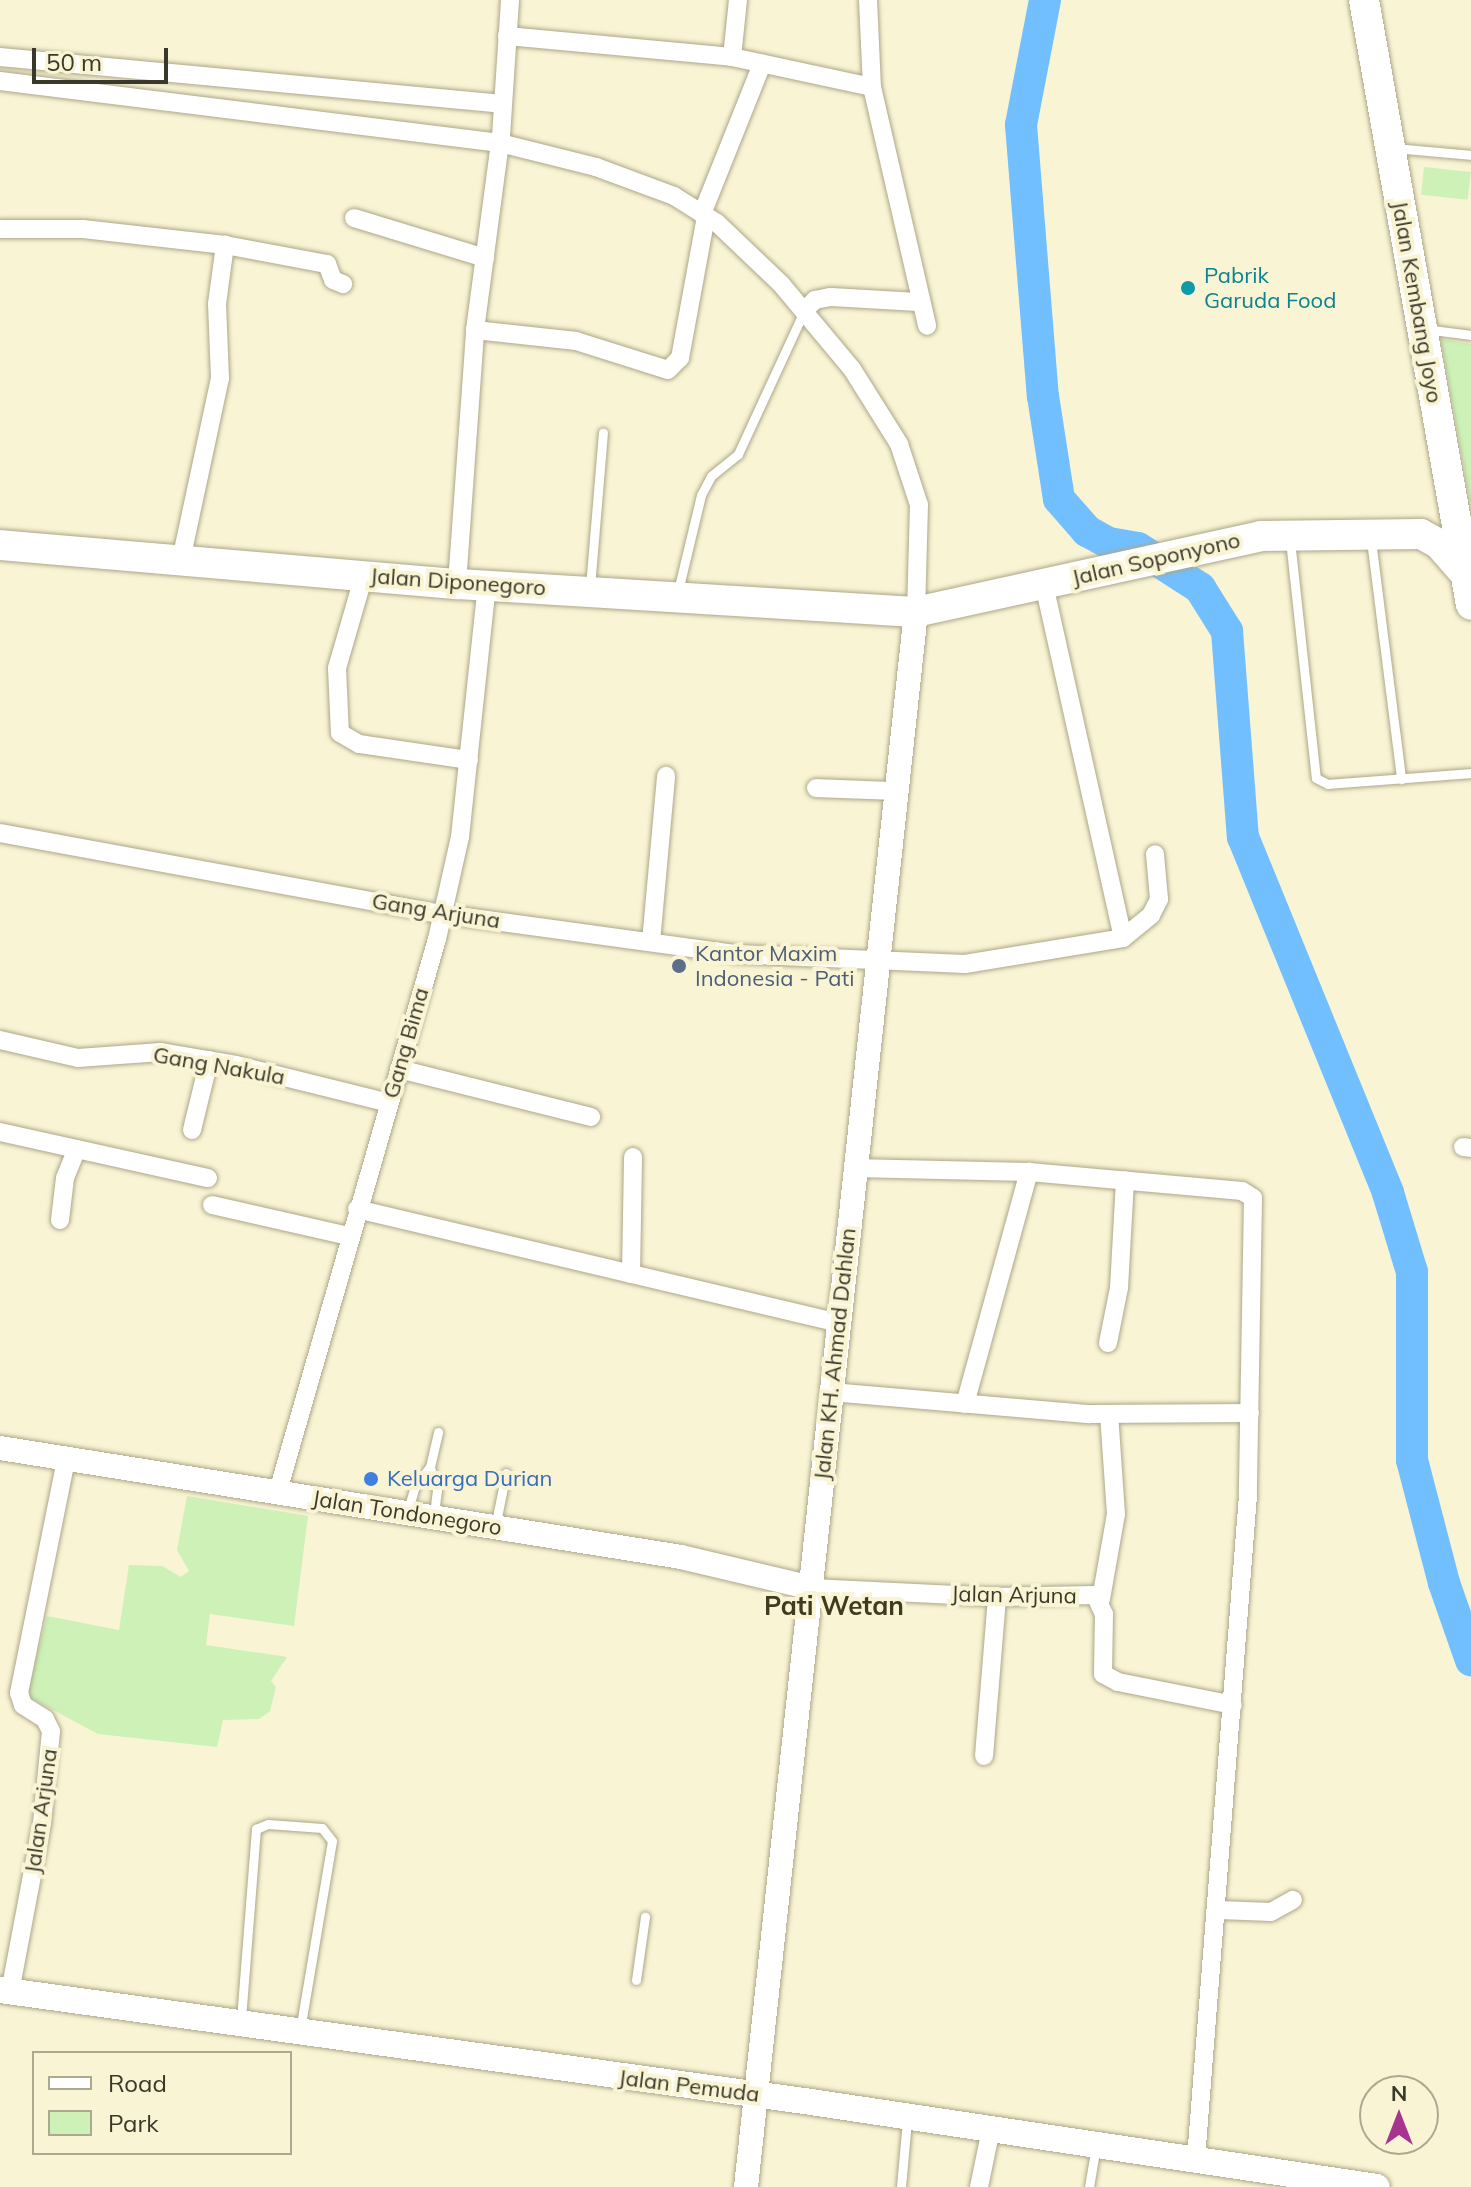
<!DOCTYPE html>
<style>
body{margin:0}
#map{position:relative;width:1471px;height:2187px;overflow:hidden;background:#f9f4d4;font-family:Mulish,sans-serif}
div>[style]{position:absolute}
.green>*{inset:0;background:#cdf1b7;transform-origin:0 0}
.river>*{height:32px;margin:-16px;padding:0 16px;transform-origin:16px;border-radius:16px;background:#71bffe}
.roads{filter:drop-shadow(0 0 2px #aca789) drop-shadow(0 0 2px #aca789)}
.service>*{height:9px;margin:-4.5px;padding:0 4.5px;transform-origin:4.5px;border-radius:4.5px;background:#fff}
.minor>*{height:18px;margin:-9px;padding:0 9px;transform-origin:9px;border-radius:9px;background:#fff}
.tertiary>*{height:24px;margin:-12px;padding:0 12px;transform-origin:12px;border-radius:12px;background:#fff}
.secondary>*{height:26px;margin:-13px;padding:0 13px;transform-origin:13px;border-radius:13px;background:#fff}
.primary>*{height:30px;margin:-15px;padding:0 15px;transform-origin:15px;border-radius:15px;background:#fff}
.dots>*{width:22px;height:22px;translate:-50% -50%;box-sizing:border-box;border:4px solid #f9f4d4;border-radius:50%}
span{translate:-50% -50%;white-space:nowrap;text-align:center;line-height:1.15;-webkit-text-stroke:8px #f9f4d4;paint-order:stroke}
.culture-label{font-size:22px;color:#0d838f}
.left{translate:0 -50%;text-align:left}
.street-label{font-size:22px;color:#3a382b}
.service-label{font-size:22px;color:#4e5e75}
.shop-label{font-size:22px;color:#366cbe}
.quarter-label{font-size:26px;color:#3f3a20;font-weight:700}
.legend{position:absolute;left:32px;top:2051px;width:260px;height:104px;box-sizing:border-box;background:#f9f4d4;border:2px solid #ada990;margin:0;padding:10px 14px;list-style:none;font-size:24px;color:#3a382b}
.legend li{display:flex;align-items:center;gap:16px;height:40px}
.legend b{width:40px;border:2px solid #ada990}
.north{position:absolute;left:1359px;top:2075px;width:80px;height:80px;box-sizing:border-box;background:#f9f4d4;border:2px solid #ada990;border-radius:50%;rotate:0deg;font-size:22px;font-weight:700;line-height:32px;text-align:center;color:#3a382b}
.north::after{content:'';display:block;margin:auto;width:28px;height:36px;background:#a73590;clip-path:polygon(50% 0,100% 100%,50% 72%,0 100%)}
.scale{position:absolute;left:32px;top:48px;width:136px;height:36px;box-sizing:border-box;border:4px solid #3a382b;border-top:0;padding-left:10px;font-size:24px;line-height:28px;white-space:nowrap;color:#3a382b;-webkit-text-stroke:6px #f9f4d4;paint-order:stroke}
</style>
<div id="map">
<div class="green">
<i style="left:1424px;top:167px;width:47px;height:28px;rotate:6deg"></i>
<i style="clip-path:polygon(1441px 339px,1471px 344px,1471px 506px)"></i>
<i style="clip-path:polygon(187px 1496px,308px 1516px,294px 1626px,210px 1614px,206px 1645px,287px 1657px,271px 1681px,276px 1687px,270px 1711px,259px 1719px,223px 1720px,217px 1747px,98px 1734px,27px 1696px,47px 1616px,119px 1630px,129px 1565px,162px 1566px,181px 1577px,189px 1571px,177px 1550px)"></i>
</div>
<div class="river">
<i style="left:1045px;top:0;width:127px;rotate:100.9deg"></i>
<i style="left:1021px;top:125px;width:272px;rotate:85.4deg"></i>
<i style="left:1043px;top:396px;width:104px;rotate:81.2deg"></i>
<i style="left:1059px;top:499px;width:43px;rotate:48.8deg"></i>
<i style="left:1087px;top:531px;width:25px;rotate:29deg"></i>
<i style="left:1109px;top:543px;width:29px;rotate:10deg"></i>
<i style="left:1138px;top:548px;width:74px;rotate:32.8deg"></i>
<i style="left:1200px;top:588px;width:51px;rotate:57.9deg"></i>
<i style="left:1227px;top:631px;width:207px;rotate:85.6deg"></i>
<i style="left:1243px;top:837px;width:384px;rotate:67.8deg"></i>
<i style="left:1388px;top:1193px;width:83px;rotate:73.1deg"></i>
<i style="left:1412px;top:1272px;width:188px;rotate:90deg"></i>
<i style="left:1412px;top:1460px;width:127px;rotate:75.4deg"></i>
<i style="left:1444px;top:1583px;width:82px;rotate:70.7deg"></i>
</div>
<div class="roads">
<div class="service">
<i style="left:1393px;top:148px;width:78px;rotate:5.1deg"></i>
<i style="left:1425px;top:329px;width:46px;rotate:7.4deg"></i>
<i style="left:1290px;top:540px;width:239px;rotate:83.8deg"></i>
<i style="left:1316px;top:778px;width:13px;rotate:27deg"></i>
<i style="left:1328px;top:784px;width:143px;rotate:-4.4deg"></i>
<i style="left:1371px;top:540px;width:241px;rotate:82.8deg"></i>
<i style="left:590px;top:587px;width:155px;rotate:-85.2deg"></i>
<i style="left:677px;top:595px;width:103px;rotate:-76.5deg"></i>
<i style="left:701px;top:495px;width:21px;rotate:-62deg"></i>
<i style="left:711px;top:476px;width:35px;rotate:-39deg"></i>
<i style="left:738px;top:454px;width:157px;rotate:-65.2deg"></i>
<i style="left:408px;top:1510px;width:25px;rotate:-74deg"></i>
<i style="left:415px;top:1486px;width:24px;rotate:-52deg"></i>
<i style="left:434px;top:1514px;width:24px;rotate:-83deg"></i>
<i style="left:437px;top:1490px;width:24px;rotate:-107deg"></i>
<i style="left:430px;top:1467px;width:36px;rotate:-77deg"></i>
<i style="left:495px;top:1527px;width:55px;rotate:-78.5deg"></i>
<i style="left:636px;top:1980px;width:64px;rotate:-81.9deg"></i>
<i style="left:241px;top:2019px;width:191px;rotate:-85.5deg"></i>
<i style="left:256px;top:1829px;width:13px;rotate:-23deg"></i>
<i style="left:268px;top:1824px;width:54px;rotate:4.2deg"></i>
<i style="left:322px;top:1828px;width:16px;rotate:52deg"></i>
<i style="left:332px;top:1841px;width:193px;rotate:99.6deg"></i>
<i style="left:901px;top:2187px;width:67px;rotate:-84.9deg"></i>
<i style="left:1089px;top:2187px;width:42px;rotate:-80.3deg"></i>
</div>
<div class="minor">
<i style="left:868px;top:0;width:87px;rotate:87.4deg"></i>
<i style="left:872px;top:87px;width:245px;rotate:77deg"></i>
<i style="left:507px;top:36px;width:226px;rotate:5.3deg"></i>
<i style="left:732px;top:57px;width:143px;rotate:12.1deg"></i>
<i style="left:0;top:57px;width:505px;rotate:5.34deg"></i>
<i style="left:732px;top:57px;width:57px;rotate:-84deg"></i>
<i style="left:0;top:81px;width:504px;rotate:7.07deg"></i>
<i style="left:500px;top:143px;width:99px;rotate:14deg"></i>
<i style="left:596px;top:167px;width:83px;rotate:20.4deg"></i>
<i style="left:674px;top:196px;width:51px;rotate:32.1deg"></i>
<i style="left:717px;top:223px;width:88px;rotate:43.6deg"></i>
<i style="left:781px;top:284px;width:111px;rotate:50.1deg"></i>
<i style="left:852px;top:369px;width:89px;rotate:57.9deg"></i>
<i style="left:899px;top:444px;width:64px;rotate:71.8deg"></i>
<i style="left:919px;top:505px;width:107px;rotate:91.6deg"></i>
<i style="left:702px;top:214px;width:162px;rotate:-68.2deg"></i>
<i style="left:354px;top:218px;width:137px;rotate:17deg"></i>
<i style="left:0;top:229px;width:83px"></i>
<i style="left:83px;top:229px;width:143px;rotate:6.4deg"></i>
<i style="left:225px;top:245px;width:104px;rotate:10.6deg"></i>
<i style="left:327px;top:264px;width:17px;rotate:69deg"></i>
<i style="left:333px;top:280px;width:11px;rotate:22deg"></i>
<i style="left:804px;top:311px;width:16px;rotate:-45deg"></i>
<i style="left:815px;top:300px;width:16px;rotate:-11deg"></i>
<i style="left:831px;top:297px;width:87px;rotate:3.3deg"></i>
<i style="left:475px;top:330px;width:102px;rotate:6.2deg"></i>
<i style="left:576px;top:341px;width:96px;rotate:17.5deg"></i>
<i style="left:668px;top:370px;width:17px;rotate:-45deg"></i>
<i style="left:680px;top:358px;width:144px;rotate:-79.6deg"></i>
<i style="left:181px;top:560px;width:186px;rotate:-77.9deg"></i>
<i style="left:220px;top:378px;width:74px;rotate:-92.3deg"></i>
<i style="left:217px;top:304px;width:60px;rotate:-82.3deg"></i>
<i style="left:364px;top:575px;width:97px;rotate:106.2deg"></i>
<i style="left:337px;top:668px;width:65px;rotate:87.4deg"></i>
<i style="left:340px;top:733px;width:22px;rotate:30deg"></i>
<i style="left:359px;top:744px;width:111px;rotate:8.3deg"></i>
<i style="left:457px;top:584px;width:255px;rotate:-85.9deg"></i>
<i style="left:475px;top:330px;width:196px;rotate:-82.4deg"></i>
<i style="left:501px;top:136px;width:136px;rotate:-86.2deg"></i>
<i style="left:816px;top:788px;width:79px;rotate:2.2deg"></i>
<i style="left:0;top:833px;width:450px;rotate:10.4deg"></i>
<i style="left:443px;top:914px;width:296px;rotate:7.8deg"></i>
<i style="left:736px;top:954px;width:229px;rotate:2.5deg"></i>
<i style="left:965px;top:964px;width:160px;rotate:-9.3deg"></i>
<i style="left:1123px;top:938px;width:363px;rotate:-102.6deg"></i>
<i style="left:1123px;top:938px;width:36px;rotate:-39deg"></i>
<i style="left:1151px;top:915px;width:18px;rotate:-63deg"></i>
<i style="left:1159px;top:899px;width:45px;rotate:-95.1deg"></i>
<i style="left:651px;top:942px;width:167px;rotate:-84.8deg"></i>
<i style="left:0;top:1040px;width:80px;rotate:13deg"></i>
<i style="left:78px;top:1058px;width:83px;rotate:-4.1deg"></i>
<i style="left:161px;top:1052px;width:76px;rotate:9.8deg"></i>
<i style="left:236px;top:1065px;width:158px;rotate:13.9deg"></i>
<i style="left:399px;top:1069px;width:198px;rotate:14deg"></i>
<i style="left:192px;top:1130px;width:72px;rotate:-76.3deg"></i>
<i style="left:0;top:1132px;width:213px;rotate:12.5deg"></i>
<i style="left:1463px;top:1147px;width:8px;rotate:7deg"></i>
<i style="left:853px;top:1168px;width:176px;rotate:1.3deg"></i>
<i style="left:1029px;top:1172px;width:214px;rotate:5.1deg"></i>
<i style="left:1242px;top:1191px;width:13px;rotate:32deg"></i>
<i style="left:1253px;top:1198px;width:297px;rotate:91deg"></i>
<i style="left:1248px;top:1495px;width:666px;rotate:94.48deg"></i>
<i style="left:212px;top:1205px;width:140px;rotate:12.8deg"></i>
<i style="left:357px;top:1209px;width:494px;rotate:13.3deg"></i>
<i style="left:60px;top:1220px;width:42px;rotate:-83.2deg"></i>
<i style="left:65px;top:1178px;width:31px;rotate:-68deg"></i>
<i style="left:631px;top:1274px;width:117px;rotate:-89deg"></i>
<i style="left:1108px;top:1343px;width:56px;rotate:-78.7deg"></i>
<i style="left:1119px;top:1288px;width:108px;rotate:-86.8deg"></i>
<i style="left:831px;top:1392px;width:260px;rotate:4.9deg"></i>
<i style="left:1090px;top:1414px;width:160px;rotate:-0.4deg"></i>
<i style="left:965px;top:1404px;width:241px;rotate:-74.6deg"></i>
<i style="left:278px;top:1491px;width:574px;rotate:-73.93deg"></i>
<i style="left:437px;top:939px;width:105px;rotate:-77.3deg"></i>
<i style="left:460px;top:837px;width:253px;rotate:-83.9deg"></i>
<i style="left:812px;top:1588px;width:185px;rotate:2.8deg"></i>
<i style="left:997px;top:1597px;width:98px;rotate:-1.2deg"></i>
<i style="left:1095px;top:1595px;width:21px;rotate:65deg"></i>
<i style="left:1104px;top:1614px;width:60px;rotate:91deg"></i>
<i style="left:1103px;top:1674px;width:17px;rotate:28deg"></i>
<i style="left:1118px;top:1682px;width:117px;rotate:11.3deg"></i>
<i style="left:1101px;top:1599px;width:86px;rotate:-80deg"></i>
<i style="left:1116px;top:1514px;width:100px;rotate:-94deg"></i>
<i style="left:984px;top:1756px;width:160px;rotate:-85.3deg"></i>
<i style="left:1219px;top:1910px;width:52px;rotate:2.2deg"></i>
<i style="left:1271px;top:1912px;width:25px;rotate:-29deg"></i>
<i style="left:10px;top:1992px;width:172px;rotate:-79.3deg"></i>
<i style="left:42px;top:1823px;width:92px;rotate:-84.4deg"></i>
<i style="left:51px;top:1731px;width:13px;rotate:-117deg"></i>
<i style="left:45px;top:1719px;width:26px;rotate:-148deg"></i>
<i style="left:23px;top:1705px;width:13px;rotate:-108deg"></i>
<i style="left:19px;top:1693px;width:242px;rotate:-78.6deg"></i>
<i style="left:979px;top:2187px;width:59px;rotate:-78.3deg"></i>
</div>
<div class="tertiary">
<i style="left:0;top:1448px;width:690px;rotate:9.09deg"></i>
<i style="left:681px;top:1557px;width:135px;rotate:13.3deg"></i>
<i style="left:746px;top:2187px;width:1584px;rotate:-83.84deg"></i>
</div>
<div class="secondary">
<i style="left:0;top:1990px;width:819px;rotate:7.86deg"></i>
<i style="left:811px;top:2102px;width:572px;rotate:8.54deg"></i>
</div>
<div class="primary">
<i style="left:1364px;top:0;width:614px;rotate:79.97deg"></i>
<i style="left:0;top:545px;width:459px;rotate:4.9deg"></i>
<i style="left:457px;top:584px;width:460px;rotate:3.5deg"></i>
<i style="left:916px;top:612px;width:353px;rotate:-12.4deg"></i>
<i style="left:1261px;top:536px;width:160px;rotate:-0.7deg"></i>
<i style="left:1421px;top:534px;width:21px;rotate:29deg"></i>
<i style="left:1439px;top:544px;width:43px;rotate:48.8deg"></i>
</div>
</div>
<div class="dots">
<i style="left:1188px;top:288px;background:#0f9aa8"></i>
<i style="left:679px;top:966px;background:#5c6f8a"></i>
<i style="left:371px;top:1479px;background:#3f7fe0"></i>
</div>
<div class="culture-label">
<span class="left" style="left:1204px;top:288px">Pabrik<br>Garuda Food</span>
</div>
<div class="street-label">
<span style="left:1417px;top:302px;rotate:80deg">Jalan Kembang Joyo</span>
<span style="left:1156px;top:559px;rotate:-13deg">Jalan Soponyono</span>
<span style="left:458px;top:582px;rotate:4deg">Jalan Diponegoro</span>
<span style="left:436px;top:911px;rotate:9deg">Gang Arjuna</span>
<span style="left:406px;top:1043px;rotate:-74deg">Gang Bima</span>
<span style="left:219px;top:1066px;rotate:10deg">Gang Nakula</span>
<span style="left:835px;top:1354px;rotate:-84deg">Jalan KH. Ahmad Dahlan</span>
<span style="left:407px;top:1513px;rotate:9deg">Jalan Tondonegoro</span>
<span style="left:1014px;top:1595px;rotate:1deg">Jalan Arjuna</span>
<span style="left:41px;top:1811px;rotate:-82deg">Jalan Arjuna</span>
<span style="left:689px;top:2086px;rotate:7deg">Jalan Pemuda</span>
</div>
<div class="service-label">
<span class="left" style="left:695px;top:966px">Kantor Maxim<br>Indonesia - Pati</span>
</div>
<div class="shop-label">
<span class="left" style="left:387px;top:1479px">Keluarga Durian</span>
</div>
<div class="quarter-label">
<span style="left:834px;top:1606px">Pati Wetan</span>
</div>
<ul class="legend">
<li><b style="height:10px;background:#fff"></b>Road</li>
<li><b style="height:22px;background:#cdf1b7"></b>Park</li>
</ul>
<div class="north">N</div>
<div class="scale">50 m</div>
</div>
